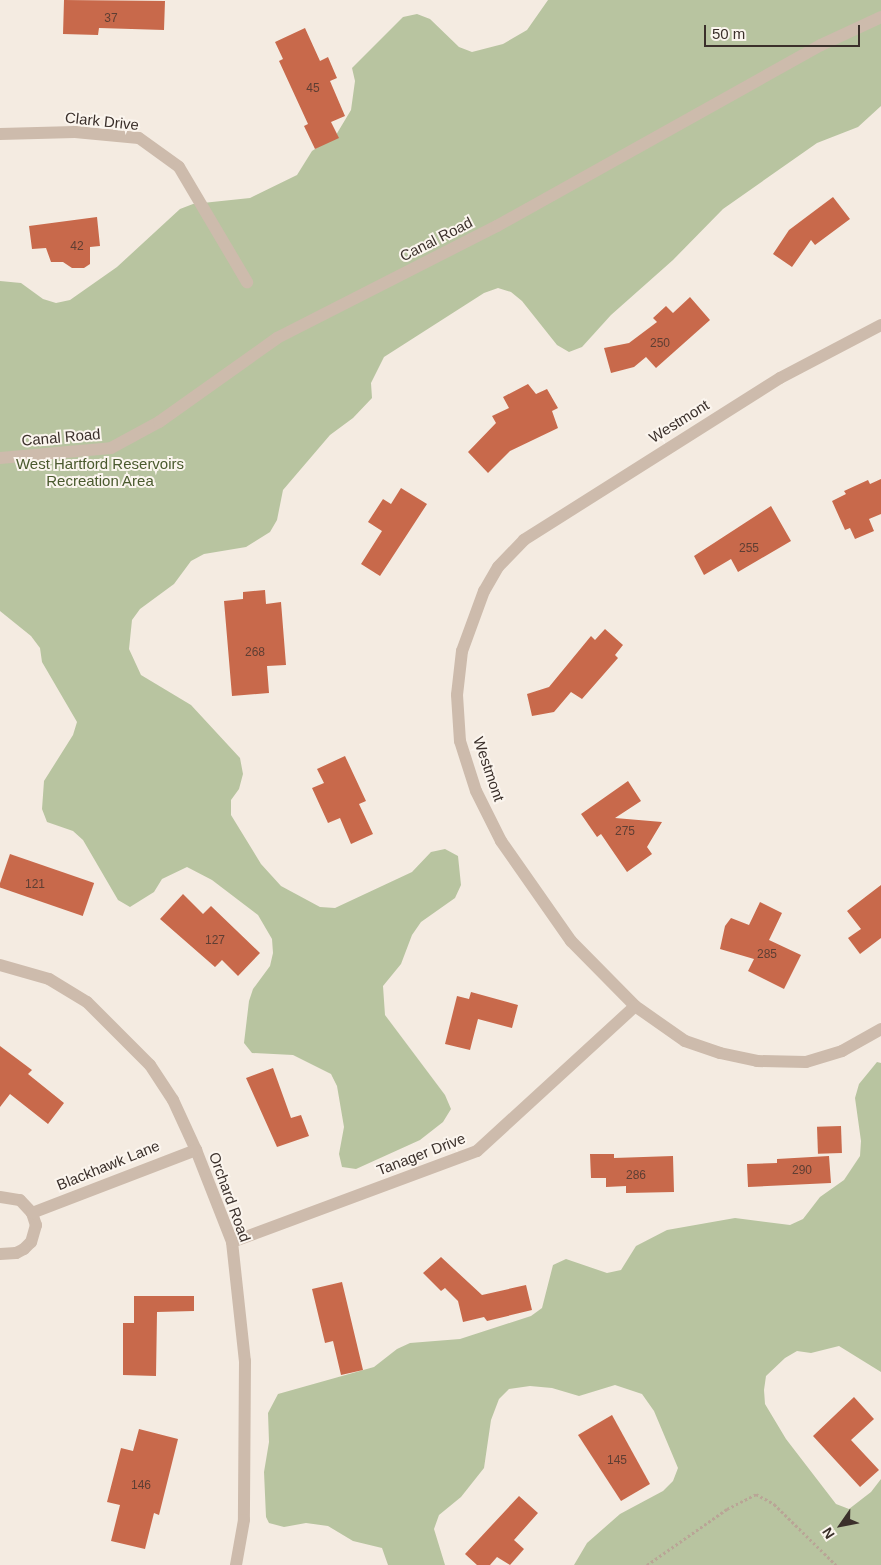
<!DOCTYPE html>
<style>
body{margin:0}
#map{position:relative;width:881px;height:1565px;overflow:hidden;background:#f4ebe1;font-family:Helvetica,sans-serif}
div>[style]{position:absolute}
.green>*{inset:0;background:#b8c4a0}
.building>*{inset:0;background:#c8694b;transform-origin:0 0}
.path>*{height:3px;margin-top:-1.5px;transform-origin:0;background:repeating-linear-gradient(90deg,#b9a596 0 2.5px,transparent 0 5px)}
.minor>*{height:12px;margin:-6px;padding:0 6px;transform-origin:6px;border-radius:6px;background:#cdbbac}
span{translate:-50% -50%;white-space:nowrap;text-align:center;line-height:1.15;-webkit-text-stroke:4px #fbf5ee;paint-order:stroke}
.number-label{font-size:12px;color:#5e3e33}
.number-label span{-webkit-text-stroke-width:0}
.street-label{font-size:15px;color:#3b302b}
.park-label{font-size:15px;color:#4a5a2e}
.north{position:absolute;left:816px;top:1500px;width:50px;height:50px;-webkit-text-stroke:4px #fbf5ee;paint-order:stroke;rotate:237deg;font-size:14px;font-weight:700;line-height:20px;text-align:center;color:#3b302b}
.north::after{content:'';display:block;margin:auto;width:18px;height:22px;background:#3b302b;clip-path:polygon(50% 0,100% 100%,50% 72%,0 100%)}
.scale{position:absolute;left:704px;top:25px;width:156px;height:22px;box-sizing:border-box;border:2px solid #3b302b;border-top:0;padding-left:6px;font-size:15px;line-height:18px;white-space:nowrap;color:#3b302b;-webkit-text-stroke:4px #fbf5ee;paint-order:stroke}
</style>
<div id="map">
<div class="green">
<i style="clip-path:polygon(548px 0,881px 0,881px 106px,858px 127px,817px 143px,723px 209px,673px 260px,611px 315px,582px 347px,569px 352px,557px 345px,522px 301px,511px 292px,498px 288px,484px 293px,384px 357px,371px 383px,372px 398px,353px 418px,330px 435px,283px 490px,277px 520px,270px 532px,246px 547px,204px 554px,191px 561px,174px 584px,140px 609px,132px 620px,129px 649px,141px 675px,191px 705px,240px 758px,243px 774px,239px 789px,231px 800px,231px 815px,261px 864px,281px 886px,320px 907px,335px 908px,412px 872px,431px 852px,445px 849px,458px 856px,461px 885px,455px 898px,421px 922px,412px 935px,401px 964px,383px 986px,385px 1015px,445px 1095px,451px 1109px,443px 1122px,420px 1140px,356px 1169px,342px 1167px,339px 1154px,344px 1127px,337px 1086px,331px 1074px,293px 1055px,252px 1053px,244px 1043px,249px 1001px,253px 989px,270px 966px,273px 953px,272px 939px,258px 915px,212px 880px,187px 867px,162px 879px,154px 892px,130px 907px,118px 900px,83px 840px,73px 831px,47px 822px,42px 809px,44px 781px,73px 735px,77px 722px,42px 662px,40px 648px,31px 636px,0 611px,0 281px,21px 283px,43px 299px,56px 303px,70px 300px,117px 267px,180px 209px,193px 204px,250px 198px,297px 175px,312px 151px,336px 135px,351px 110px,355px 81px,352px 68px,403px 17px,417px 14px,430px 19px,459px 47px,472px 52px,503px 44px,527px 30px)"></i>
<i style="clip-path:polygon(877px 1062px,881px 1063px,881px 1372px,839px 1346px,811px 1353px,797px 1351px,785px 1358px,766px 1376px,764px 1390px,765px 1404px,786px 1439px,836px 1504px,849px 1509px,871px 1492px,881px 1479px,881px 1565px,574px 1565px,587px 1543px,620px 1514px,663px 1491px,673px 1481px,678px 1468px,654px 1411px,642px 1394px,615px 1385px,579px 1396px,552px 1388px,530px 1386px,509px 1389px,499px 1399px,491px 1420px,484px 1468px,461px 1497px,439px 1515px,434px 1529px,445px 1565px,388px 1565px,382px 1548px,353px 1541px,328px 1526px,306px 1523px,284px 1527px,269px 1523px,266px 1517px,264px 1472px,269px 1442px,268px 1413px,278px 1394px,374px 1367px,397px 1349px,410px 1343px,460px 1339px,531px 1316px,542px 1308px,553px 1265px,566px 1259px,607px 1273px,621px 1270px,636px 1246px,667px 1230px,735px 1218px,790px 1225px,803px 1219px,820px 1197px,844px 1180px,860px 1156px,861px 1141px,855px 1098px,859px 1084px)"></i>
</div>
<div class="building">
<i style="clip-path:polygon(64px 0,165px 1px,164px 30px,99px 28px,98px 35px,63px 34px)"></i>
<i style="clip-path:polygon(305px 28px,320px 61px,328px 57px,337px 78px,330px 81px,345px 116px,331px 122px,339px 138px,315px 149px,304px 126px,308px 124px,279px 61px,283px 59px,275px 42px)"></i>
<i style="clip-path:polygon(833px 197px,850px 219px,815px 245px,811px 240px,792px 267px,773px 254px,789px 230px)"></i>
<i style="clip-path:polygon(97px 217px,100px 246px,90px 247px,90px 264px,84px 268px,72px 268px,63px 262px,51px 262px,46px 248px,32px 249px,29px 226px)"></i>
<i style="clip-path:polygon(690px 297px,710px 320px,656px 368px,646px 357px,634px 367px,611px 373px,604px 348px,629px 343px,657px 322px,653px 318px,666px 306px,673px 313px)"></i>
<i style="clip-path:polygon(528px 384px,536px 394px,547px 389px,558px 408px,552px 411px,558px 428px,510px 451px,488px 473px,468px 452px,496px 423px,492px 416px,509px 408px,503px 397px)"></i>
<i style="clip-path:polygon(881px 479px,881px 514px,869px 519px,874px 531px,855px 539px,850px 528px,845px 530px,832px 501px,846px 494px,844px 491px,868px 480px,870px 484px)"></i>
<i style="clip-path:polygon(401px 488px,427px 504px,380px 576px,361px 564px,382px 531px,368px 522px,383px 499px,391px 504px)"></i>
<i style="clip-path:polygon(771px 506px,791px 541px,738px 572px,731px 559px,704px 575px,694px 556px)"></i>
<i style="clip-path:polygon(265px 590px,266px 604px,281px 602px,286px 665px,267px 666px,269px 693px,232px 696px,224px 601px,243px 599px,243px 592px)"></i>
<i style="clip-path:polygon(605px 629px,623px 645px,615px 655px,618px 658px,582px 699px,571px 692px,554px 712px,532px 716px,527px 694px,549px 687px,591px 636px,595px 640px)"></i>
<i style="clip-path:polygon(345px 756px,366px 801px,359px 804px,373px 834px,351px 844px,340px 818px,328px 823px,312px 788px,324px 783px,317px 769px)"></i>
<i style="clip-path:polygon(628px 781px,641px 801px,615px 818px,662px 822px,647px 847px,652px 854px,627px 872px,601px 834px,597px 837px,581px 814px)"></i>
<i style="left:10px;top:854px;width:89px;height:35px;rotate:19deg"></i>
<i style="clip-path:polygon(881px 885px,881px 938px,860px 954px,848px 938px,861px 929px,847px 911px)"></i>
<i style="clip-path:polygon(183px 894px,203px 914px,211px 906px,260px 953px,238px 976px,222px 960px,215px 967px,160px 919px)"></i>
<i style="clip-path:polygon(760px 902px,782px 913px,769px 940px,801px 955px,784px 989px,748px 971px,754px 959px,720px 949px,725px 926px,731px 918px,749px 925px)"></i>
<i style="clip-path:polygon(471px 992px,518px 1005px,512px 1028px,478px 1019px,470px 1050px,445px 1044px,457px 996px,469px 999px)"></i>
<i style="clip-path:polygon(0 1046px,32px 1070px,28px 1074px,64px 1103px,48px 1124px,10px 1094px,0 1107px)"></i>
<i style="clip-path:polygon(273px 1068px,291px 1118px,301px 1115px,309px 1136px,277px 1147px,246px 1078px)"></i>
<i style="left:841px;top:1126px;width:27px;height:24px;rotate:88deg"></i>
<i style="clip-path:polygon(590px 1154px,614px 1154px,614px 1158px,673px 1156px,674px 1192px,626px 1193px,626px 1186px,606px 1187px,606px 1178px,591px 1178px)"></i>
<i style="clip-path:polygon(829px 1156px,831px 1183px,748px 1187px,747px 1164px,777px 1163px,777px 1159px)"></i>
<i style="clip-path:polygon(441px 1257px,482px 1295px,526px 1285px,532px 1310px,487px 1321px,484px 1317px,463px 1322px,458px 1301px,445px 1288px,441px 1291px,423px 1273px)"></i>
<i style="clip-path:polygon(342px 1282px,363px 1370px,341px 1375px,333px 1341px,325px 1343px,312px 1289px)"></i>
<i style="clip-path:polygon(134px 1296px,194px 1296px,194px 1311px,157px 1312px,156px 1376px,123px 1375px,123px 1323px,134px 1323px)"></i>
<i style="clip-path:polygon(854px 1397px,874px 1419px,851px 1440px,879px 1470px,860px 1487px,813px 1436px)"></i>
<i style="clip-path:polygon(612px 1415px,650px 1484px,621px 1501px,578px 1435px)"></i>
<i style="clip-path:polygon(139px 1429px,178px 1439px,159px 1515px,154px 1513px,145px 1549px,111px 1541px,120px 1505px,107px 1502px,121px 1448px,133px 1451px)"></i>
<i style="clip-path:polygon(519px 1496px,538px 1513px,514px 1540px,524px 1549px,510px 1565px,497px 1557px,490px 1565px,477px 1565px,465px 1554px)"></i>
</div>
<div class="path">
<i style="left:647px;top:1565px;width:98px;rotate:-35deg"></i>
<i style="left:727px;top:1509px;width:33px;rotate:-27deg"></i>
<i style="left:756px;top:1494px;width:21px;rotate:29deg"></i>
<i style="left:774px;top:1504px;width:87px;rotate:44.5deg"></i>
</div>
<div class="minor">
<i style="left:0;top:134px;width:75px;rotate:-1.5deg"></i>
<i style="left:75px;top:132px;width:64px;rotate:5.4deg"></i>
<i style="left:139px;top:138px;width:49px;rotate:35.9deg"></i>
<i style="left:179px;top:167px;width:134px;rotate:59.4deg"></i>
<i style="left:881px;top:325px;width:114px;rotate:152.3deg"></i>
<i style="left:780px;top:378px;width:303px;rotate:147.7deg"></i>
<i style="left:524px;top:540px;width:37px;rotate:134deg"></i>
<i style="left:498px;top:567px;width:28px;rotate:120deg"></i>
<i style="left:484px;top:591px;width:64px;rotate:110.1deg"></i>
<i style="left:462px;top:651px;width:44px;rotate:96.5deg"></i>
<i style="left:457px;top:695px;width:46px;rotate:86.3deg"></i>
<i style="left:460px;top:741px;width:52px;rotate:72.3deg"></i>
<i style="left:476px;top:791px;width:56px;rotate:63.4deg"></i>
<i style="left:501px;top:841px;width:122px;rotate:55deg"></i>
<i style="left:571px;top:941px;width:91px;rotate:45.4deg"></i>
<i style="left:635px;top:1006px;width:61px;rotate:35deg"></i>
<i style="left:685px;top:1041px;width:37px;rotate:19deg"></i>
<i style="left:720px;top:1053px;width:38px;rotate:12deg"></i>
<i style="left:757px;top:1061px;width:49px;rotate:1.2deg"></i>
<i style="left:806px;top:1062px;width:38px;rotate:-17deg"></i>
<i style="left:842px;top:1051px;width:45px;rotate:-29.4deg"></i>
<i style="left:0;top:458px;width:111px;rotate:-5.1deg"></i>
<i style="left:111px;top:448px;width:55px;rotate:-28.4deg"></i>
<i style="left:159px;top:422px;width:145px;rotate:-35.4deg"></i>
<i style="left:277px;top:338px;width:247px;rotate:-27deg"></i>
<i style="left:497px;top:226px;width:371px;rotate:-29.2deg"></i>
<i style="left:821px;top:45px;width:66px;rotate:-25deg"></i>
<i style="left:0;top:965px;width:51px;rotate:15.9deg"></i>
<i style="left:49px;top:979px;width:44px;rotate:31.2deg"></i>
<i style="left:87px;top:1002px;width:89px;rotate:45deg"></i>
<i style="left:150px;top:1065px;width:42px;rotate:56.7deg"></i>
<i style="left:173px;top:1100px;width:55px;rotate:65.3deg"></i>
<i style="left:196px;top:1150px;width:99px;rotate:68.6deg"></i>
<i style="left:232px;top:1242px;width:120px;rotate:83.8deg"></i>
<i style="left:245px;top:1361px;width:159px;rotate:90.4deg"></i>
<i style="left:244px;top:1520px;width:46px;rotate:100.1deg"></i>
<i style="left:0;top:1197px;width:20px;rotate:9deg"></i>
<i style="left:20px;top:1200px;width:18px;rotate:47deg"></i>
<i style="left:32px;top:1213px;width:13px;rotate:72deg"></i>
<i style="left:36px;top:1225px;width:18px;rotate:106deg"></i>
<i style="left:31px;top:1242px;width:10px;rotate:135deg"></i>
<i style="left:24px;top:1249px;width:9px;rotate:153deg"></i>
<i style="left:16px;top:1253px;width:16px;rotate:176deg"></i>
<i style="left:32px;top:1213px;width:176px;rotate:-21deg"></i>
<i style="left:232px;top:1242px;width:261px;rotate:-20.4deg"></i>
<i style="left:477px;top:1151px;width:214px;rotate:-42.5deg"></i>
</div>
<div class="number-label">
<span style="left:111px;top:19px">37</span>
<span style="left:313px;top:89px">45</span>
<span style="left:77px;top:247px">42</span>
<span style="left:660px;top:344px">250</span>
<span style="left:749px;top:549px">255</span>
<span style="left:255px;top:653px">268</span>
<span style="left:625px;top:832px">275</span>
<span style="left:35px;top:885px">121</span>
<span style="left:215px;top:941px">127</span>
<span style="left:767px;top:955px">285</span>
<span style="left:802px;top:1171px">290</span>
<span style="left:636px;top:1176px">286</span>
<span style="left:617px;top:1461px">145</span>
<span style="left:141px;top:1486px">146</span>
</div>
<div class="street-label">
<span style="left:102px;top:121px;rotate:6deg">Clark Drive</span>
<span style="left:436px;top:239px;rotate:-27deg">Canal Road</span>
<span style="left:679px;top:421px;rotate:-32deg">Westmont</span>
<span style="left:61px;top:437px;rotate:-5deg">Canal Road</span>
<span style="left:489px;top:769px;rotate:71deg">Westmont</span>
<span style="left:421px;top:1154px;rotate:-21deg">Tanager Drive</span>
<span style="left:108px;top:1165px;rotate:-22deg">Blackhawk Lane</span>
<span style="left:230px;top:1197px;rotate:70deg">Orchard Road</span>
</div>
<div class="park-label">
<span style="left:100px;top:472px">West Hartford Reservoirs<br>Recreation Area</span>
</div>
<div class="north">N</div>
<div class="scale">50 m</div>
</div>
